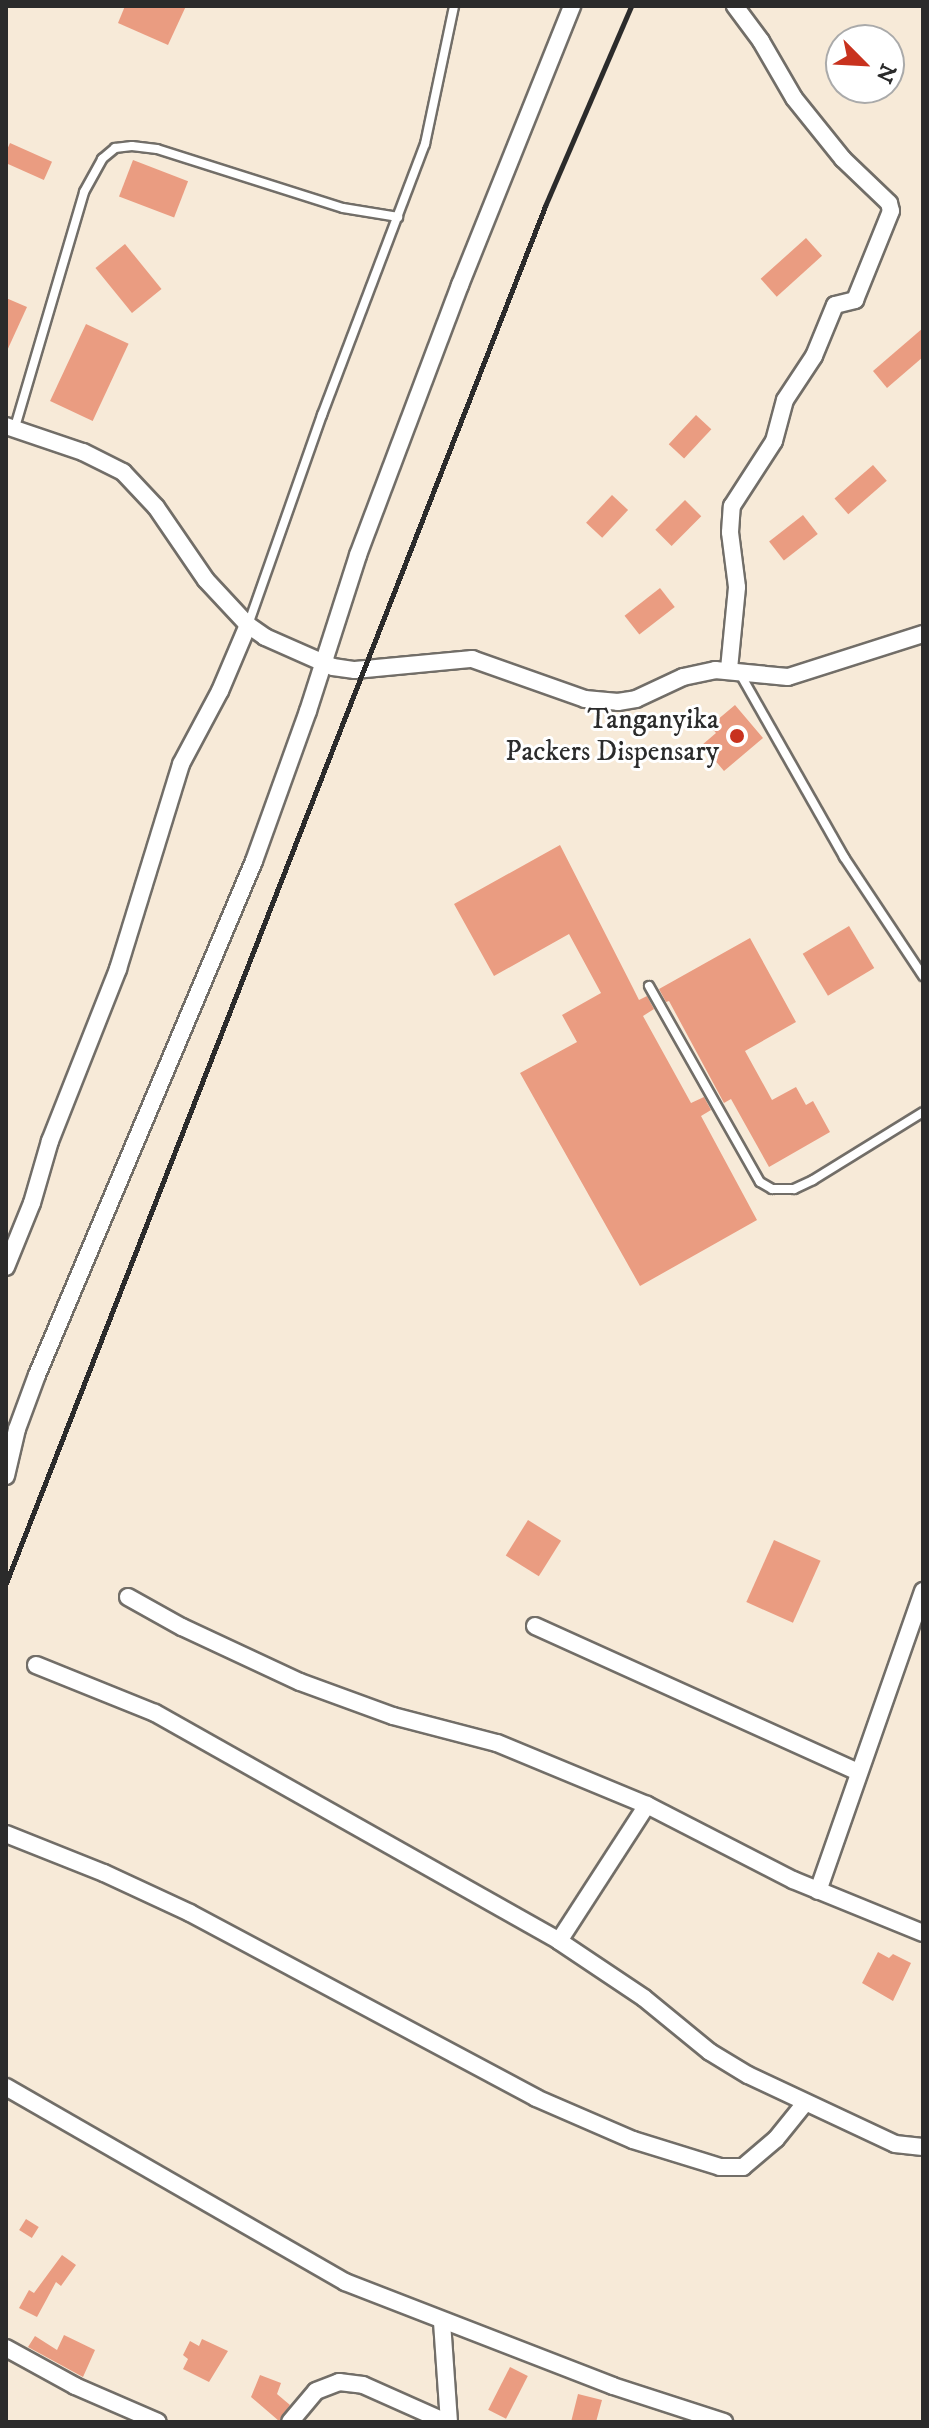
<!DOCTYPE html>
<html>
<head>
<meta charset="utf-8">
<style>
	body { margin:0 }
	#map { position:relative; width:929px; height:2428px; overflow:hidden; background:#f7ead8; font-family:"IM FELL DW Pica",serif }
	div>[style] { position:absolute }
	.building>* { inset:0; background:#ea9c81; transform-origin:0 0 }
	.roads { filter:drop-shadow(2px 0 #726e68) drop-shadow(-2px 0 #726e68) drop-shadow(0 2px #726e68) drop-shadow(0 -2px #726e68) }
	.lane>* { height:8px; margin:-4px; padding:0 4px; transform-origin:4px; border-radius:4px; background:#fff }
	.street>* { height:16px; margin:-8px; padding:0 8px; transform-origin:8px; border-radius:8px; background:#fff }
	.rail>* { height:5px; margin:-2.5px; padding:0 2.5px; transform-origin:2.5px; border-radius:2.5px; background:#2b2b2b }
	.dots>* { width:22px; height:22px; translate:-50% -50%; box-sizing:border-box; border:4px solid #fff; border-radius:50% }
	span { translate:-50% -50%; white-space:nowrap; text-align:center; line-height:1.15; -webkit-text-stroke:6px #fff; paint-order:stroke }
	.poi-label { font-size:28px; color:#2b2b2b }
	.right { translate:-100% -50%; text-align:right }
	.frame { position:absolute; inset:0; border:8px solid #2b2b2b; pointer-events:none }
	.north { position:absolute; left:825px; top:24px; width:80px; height:80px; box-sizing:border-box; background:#fff; border:2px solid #aaa; border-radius:50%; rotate:114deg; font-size:22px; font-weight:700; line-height:32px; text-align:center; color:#2b2b2b }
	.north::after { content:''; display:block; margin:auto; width:28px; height:36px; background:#c8321e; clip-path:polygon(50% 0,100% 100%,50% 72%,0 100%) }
</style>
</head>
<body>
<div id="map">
	<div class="building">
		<i style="clip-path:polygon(125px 6px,186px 6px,168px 45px,118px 23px)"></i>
		<i style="left:10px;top:143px;width:46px;height:20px;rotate:24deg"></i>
		<i style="left:133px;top:160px;width:59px;height:39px;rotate:21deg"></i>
		<i style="left:806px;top:238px;width:24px;height:61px;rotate:48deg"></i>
		<i style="left:125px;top:244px;width:58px;height:38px;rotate:51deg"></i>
		<i style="clip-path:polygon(6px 298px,27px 307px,6px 353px)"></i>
		<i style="left:86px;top:324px;width:47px;height:85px;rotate:25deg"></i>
		<i style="clip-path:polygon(923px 328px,923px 357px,887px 388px,873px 371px)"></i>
		<i style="left:696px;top:415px;width:21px;height:40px;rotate:43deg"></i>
		<i style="left:873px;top:465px;width:21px;height:51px;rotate:49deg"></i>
		<i style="left:612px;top:495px;width:22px;height:38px;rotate:43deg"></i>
		<i style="left:685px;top:500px;width:23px;height:42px;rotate:45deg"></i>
		<i style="left:803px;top:515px;width:24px;height:43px;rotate:52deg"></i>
		<i style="left:660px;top:588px;width:24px;height:45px;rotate:52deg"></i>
		<i style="clip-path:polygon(735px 705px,763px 738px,724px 771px,702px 745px,716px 733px,710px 726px)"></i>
		<i style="clip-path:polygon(560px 845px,633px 988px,639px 1000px,647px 996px,654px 1009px,643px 1016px,691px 1103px,704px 1097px,711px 1110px,701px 1116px,757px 1220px,640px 1286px,520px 1073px,577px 1042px,562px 1015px,601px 993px,569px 934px,494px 976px,454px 904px)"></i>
		<i style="left:849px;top:926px;width:49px;height:54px;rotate:59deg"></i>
		<i style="clip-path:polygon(750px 938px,796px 1022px,745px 1051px,772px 1100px,796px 1087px,806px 1105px,813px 1101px,830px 1132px,769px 1167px,731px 1099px,724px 1103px,669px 1001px,666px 1002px,659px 989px)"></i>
		<i style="left:528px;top:1520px;width:39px;height:42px;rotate:32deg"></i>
		<i style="left:774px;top:1540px;width:51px;height:68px;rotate:24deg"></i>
		<i style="clip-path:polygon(878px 1952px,889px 1958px,893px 1954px,911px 1963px,893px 2001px,862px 1983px)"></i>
		<i style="left:26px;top:2219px;width:15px;height:13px;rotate:32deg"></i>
		<i style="clip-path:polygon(62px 2255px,76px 2265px,61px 2286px,56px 2282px,37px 2317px,19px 2308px,29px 2290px,34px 2293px)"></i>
		<i style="clip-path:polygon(64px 2335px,95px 2350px,83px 2377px,28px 2347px,35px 2336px,57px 2350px)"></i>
		<i style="clip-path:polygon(202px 2339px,228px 2351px,209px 2382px,183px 2369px,188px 2359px,183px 2355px,190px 2341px,199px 2346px)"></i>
		<i style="left:510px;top:2367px;width:20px;height:48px;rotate:27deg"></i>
		<i style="clip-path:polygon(260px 2375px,281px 2383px,277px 2394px,290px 2405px,279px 2421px,251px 2397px)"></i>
		<i style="clip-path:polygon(578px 2394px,602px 2400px,596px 2422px,571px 2422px)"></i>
	</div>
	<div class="roads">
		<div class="lane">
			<i style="left:15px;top:427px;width:245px;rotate:-73.6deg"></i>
			<i style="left:84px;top:192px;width:38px;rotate:-61deg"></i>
			<i style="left:102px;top:159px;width:17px;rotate:-40deg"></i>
			<i style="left:115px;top:148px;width:17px;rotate:-7deg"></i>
			<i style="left:132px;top:146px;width:25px;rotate:7deg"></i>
			<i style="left:157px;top:149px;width:195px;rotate:17.6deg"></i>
			<i style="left:343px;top:208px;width:56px;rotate:9.3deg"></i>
			<i style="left:248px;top:625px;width:223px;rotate:-70.6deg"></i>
			<i style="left:322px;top:415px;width:290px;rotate:-69.2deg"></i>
			<i style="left:425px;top:144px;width:141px;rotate:-78.1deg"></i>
			<i style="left:739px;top:672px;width:213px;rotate:60.4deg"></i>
			<i style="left:844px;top:857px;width:143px;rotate:56.4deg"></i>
			<i style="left:649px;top:986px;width:225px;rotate:60.5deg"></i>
			<i style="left:760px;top:1182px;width:14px;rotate:30deg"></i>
			<i style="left:772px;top:1189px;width:22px"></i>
			<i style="left:794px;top:1189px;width:21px;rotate:-25deg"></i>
			<i style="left:813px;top:1180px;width:129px;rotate:-31.7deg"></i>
		</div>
		<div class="street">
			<i style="left:6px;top:426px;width:81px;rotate:18.7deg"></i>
			<i style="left:83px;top:452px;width:45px;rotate:26.6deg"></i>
			<i style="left:123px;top:472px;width:48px;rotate:46.7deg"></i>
			<i style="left:156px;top:507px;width:88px;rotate:55.6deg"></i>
			<i style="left:206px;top:580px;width:62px;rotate:47deg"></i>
			<i style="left:248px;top:625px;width:21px;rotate:35deg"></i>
			<i style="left:265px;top:637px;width:74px;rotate:23.8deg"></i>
			<i style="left:333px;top:667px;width:22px;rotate:8deg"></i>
			<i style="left:355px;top:670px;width:118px;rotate:-5.4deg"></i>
			<i style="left:472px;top:659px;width:120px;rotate:19.5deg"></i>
			<i style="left:585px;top:699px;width:33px;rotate:5deg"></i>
			<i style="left:618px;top:702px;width:18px;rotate:-9deg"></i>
			<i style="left:636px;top:699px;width:52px;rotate:-25.1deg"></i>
			<i style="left:683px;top:677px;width:33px;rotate:-12deg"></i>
			<i style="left:715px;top:670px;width:73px;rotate:5.5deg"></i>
			<i style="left:788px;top:677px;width:142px;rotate:-17.7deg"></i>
			<i style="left:729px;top:669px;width:82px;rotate:-84.4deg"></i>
			<i style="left:737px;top:587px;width:55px;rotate:-97.3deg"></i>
			<i style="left:730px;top:532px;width:26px;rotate:-86deg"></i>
			<i style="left:732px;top:506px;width:77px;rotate:-57.1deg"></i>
			<i style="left:774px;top:441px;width:42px;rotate:-75deg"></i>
			<i style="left:785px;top:400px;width:53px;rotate:-56.6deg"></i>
			<i style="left:814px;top:356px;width:55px;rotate:-67.6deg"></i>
			<i style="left:835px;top:305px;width:21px;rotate:-14deg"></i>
			<i style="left:855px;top:300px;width:96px;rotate:-68deg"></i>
			<i style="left:891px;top:211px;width:8px;rotate:-104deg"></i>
			<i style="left:889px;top:203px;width:64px;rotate:-136.3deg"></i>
			<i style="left:843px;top:159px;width:78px;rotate:-128.8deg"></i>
			<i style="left:794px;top:98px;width:66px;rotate:-120.1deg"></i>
			<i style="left:761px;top:41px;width:44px;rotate:-126.6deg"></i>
			<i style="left:6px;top:1267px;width:69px;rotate:-67.9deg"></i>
			<i style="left:32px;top:1203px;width:65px;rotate:-73.8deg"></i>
			<i style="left:50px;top:1141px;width:185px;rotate:-68.4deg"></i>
			<i style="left:118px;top:969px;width:214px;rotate:-72.9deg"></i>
			<i style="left:181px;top:764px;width:83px;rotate:-61.9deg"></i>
			<i style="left:220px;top:691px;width:72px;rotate:-67deg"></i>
			<i style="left:6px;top:1476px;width:48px;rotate:-76.8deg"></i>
			<i style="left:17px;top:1429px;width:58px;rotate:-69.7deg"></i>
			<i style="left:37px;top:1375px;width:558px;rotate:-67.11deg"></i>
			<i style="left:254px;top:861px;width:159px;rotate:-70.2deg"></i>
			<i style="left:308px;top:711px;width:164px;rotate:-72.2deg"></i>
			<i style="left:358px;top:555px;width:289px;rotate:-69.3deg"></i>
			<i style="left:460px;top:285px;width:301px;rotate:-68.1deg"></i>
			<i style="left:128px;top:1597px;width:62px;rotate:29.1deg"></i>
			<i style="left:182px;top:1627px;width:130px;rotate:25deg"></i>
			<i style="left:300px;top:1682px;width:99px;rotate:20.1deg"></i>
			<i style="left:393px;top:1716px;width:107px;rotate:14.6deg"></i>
			<i style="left:497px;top:1743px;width:162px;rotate:22.5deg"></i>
			<i style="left:647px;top:1805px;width:164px;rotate:27.2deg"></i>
			<i style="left:793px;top:1880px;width:140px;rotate:22.2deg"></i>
			<i style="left:535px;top:1626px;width:354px;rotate:24.3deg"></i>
			<i style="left:36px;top:1665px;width:128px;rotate:22deg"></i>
			<i style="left:155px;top:1713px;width:464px;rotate:29.4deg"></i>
			<i style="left:559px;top:1941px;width:102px;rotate:33.8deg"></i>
			<i style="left:644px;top:1998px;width:85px;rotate:39.3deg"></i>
			<i style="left:710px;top:2052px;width:44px;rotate:31.2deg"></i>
			<i style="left:748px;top:2075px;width:162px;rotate:25.1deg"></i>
			<i style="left:895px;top:2144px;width:28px;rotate:6deg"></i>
			<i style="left:6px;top:1834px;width:105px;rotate:21.7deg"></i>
			<i style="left:104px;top:1873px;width:95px;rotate:24.9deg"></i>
			<i style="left:190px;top:1913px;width:392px;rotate:28.1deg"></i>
			<i style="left:536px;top:2098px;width:106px;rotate:23.4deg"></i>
			<i style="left:633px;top:2140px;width:91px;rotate:17.2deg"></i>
			<i style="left:720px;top:2167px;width:23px"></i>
			<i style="left:743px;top:2167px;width:43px;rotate:-40.3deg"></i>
			<i style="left:776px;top:2139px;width:46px;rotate:-51.1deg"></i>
			<i style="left:818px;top:1891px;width:318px;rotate:-70.7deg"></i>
			<i style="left:559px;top:1941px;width:162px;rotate:-57.1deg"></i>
			<i style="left:6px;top:2087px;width:391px;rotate:29.9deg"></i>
			<i style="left:345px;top:2282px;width:287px;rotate:21.2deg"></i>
			<i style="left:613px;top:2386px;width:117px;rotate:18deg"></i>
			<i style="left:442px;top:2322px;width:100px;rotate:86deg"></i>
			<i style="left:6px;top:2348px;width:79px;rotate:28.8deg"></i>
			<i style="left:75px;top:2386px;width:90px;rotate:23.4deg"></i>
			<i style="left:290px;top:2422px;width:40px;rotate:-50deg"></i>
			<i style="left:316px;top:2391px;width:25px;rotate:-21deg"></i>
			<i style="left:339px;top:2382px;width:24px;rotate:7deg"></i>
			<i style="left:363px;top:2385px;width:91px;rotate:24deg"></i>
		</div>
	</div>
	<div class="rail">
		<i style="left:6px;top:1583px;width:1479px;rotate:-68.62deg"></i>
		<i style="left:545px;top:206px;width:218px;rotate:-66.7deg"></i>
	</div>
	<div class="dots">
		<i style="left:737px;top:736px;background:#c8321e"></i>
	</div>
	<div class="poi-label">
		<span class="right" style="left:719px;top:736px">Tanganyika<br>Packers Dispensary</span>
	</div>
	<div class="frame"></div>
	<div class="north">N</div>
</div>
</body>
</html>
